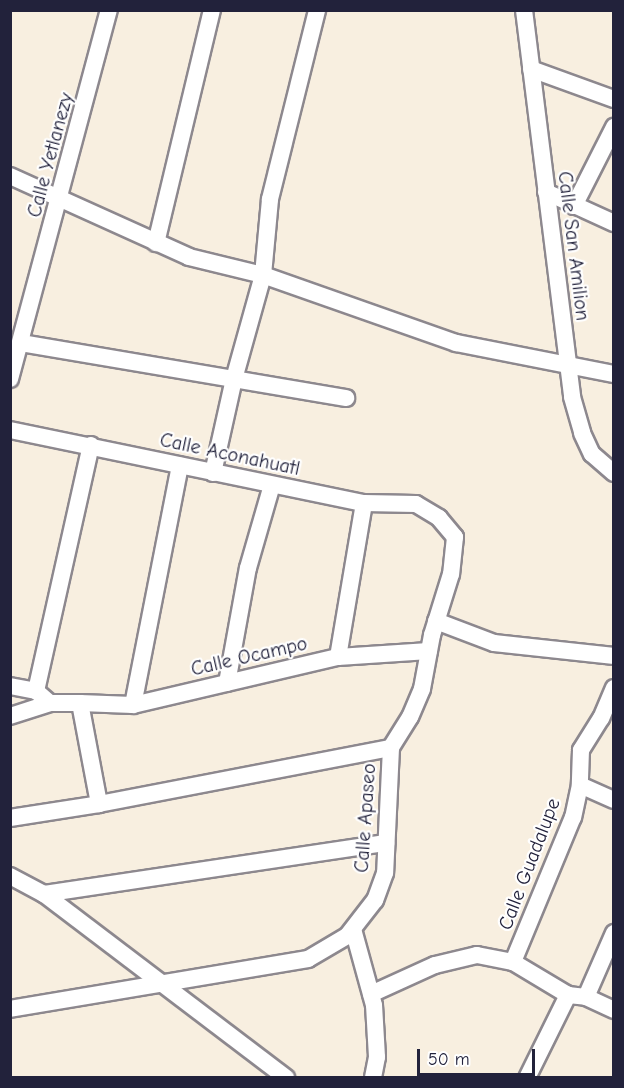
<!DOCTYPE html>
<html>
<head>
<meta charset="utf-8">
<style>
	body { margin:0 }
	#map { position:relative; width:624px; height:1088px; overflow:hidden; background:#f8efe0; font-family:"Comic Neue",sans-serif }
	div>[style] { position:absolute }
	.roads { filter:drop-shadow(2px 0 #8d888e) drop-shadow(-2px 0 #8d888e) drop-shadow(0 2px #8d888e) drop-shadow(0 -2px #8d888e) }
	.minor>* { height:16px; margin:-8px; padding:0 8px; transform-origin:8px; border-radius:8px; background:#fff }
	span { translate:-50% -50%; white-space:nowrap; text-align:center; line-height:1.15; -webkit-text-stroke:4.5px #fff; paint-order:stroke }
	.street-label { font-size:20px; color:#22223b }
	.frame { position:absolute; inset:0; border:12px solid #22223b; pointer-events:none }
	.scale { position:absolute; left:417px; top:1049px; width:118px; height:27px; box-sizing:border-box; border:3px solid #22223b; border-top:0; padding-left:8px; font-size:18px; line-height:21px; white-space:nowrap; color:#22223b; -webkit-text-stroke:4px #fff; paint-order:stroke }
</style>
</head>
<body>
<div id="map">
	<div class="roads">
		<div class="minor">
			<i style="left:524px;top:10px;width:390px;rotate:82.9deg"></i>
			<i style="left:572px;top:397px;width:37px;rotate:74deg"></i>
			<i style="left:582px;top:433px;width:23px;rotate:65deg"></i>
			<i style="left:592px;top:454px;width:29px;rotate:41deg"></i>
			<i style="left:531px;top:69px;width:88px;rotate:19.9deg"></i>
			<i style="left:10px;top:176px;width:196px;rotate:24.3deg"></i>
			<i style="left:189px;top:257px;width:76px;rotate:13.7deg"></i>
			<i style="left:263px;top:275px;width:205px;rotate:19.4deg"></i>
			<i style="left:456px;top:343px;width:161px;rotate:11.1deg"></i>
			<i style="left:546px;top:192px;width:75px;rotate:24.5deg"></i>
			<i style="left:574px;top:206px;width:89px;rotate:-63.1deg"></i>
			<i style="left:156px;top:243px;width:240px;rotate:-76.5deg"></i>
			<i style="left:21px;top:343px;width:330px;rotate:9.6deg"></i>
			<i style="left:10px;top:379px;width:382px;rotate:-75deg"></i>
			<i style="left:10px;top:430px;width:361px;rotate:11.7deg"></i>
			<i style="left:364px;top:503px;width:52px;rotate:1.1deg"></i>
			<i style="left:416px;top:504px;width:27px;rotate:31deg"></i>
			<i style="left:439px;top:518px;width:25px;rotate:50deg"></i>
			<i style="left:455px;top:537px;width:37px;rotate:96deg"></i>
			<i style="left:451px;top:574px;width:64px;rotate:107.3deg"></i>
			<i style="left:432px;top:635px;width:55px;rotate:100.5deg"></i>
			<i style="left:422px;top:689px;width:30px;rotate:113deg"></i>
			<i style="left:410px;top:717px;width:36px;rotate:122deg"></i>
			<i style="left:391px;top:748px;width:125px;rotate:92.7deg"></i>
			<i style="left:385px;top:873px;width:29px;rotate:110deg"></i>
			<i style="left:375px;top:900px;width:46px;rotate:127.9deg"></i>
			<i style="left:347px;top:936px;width:45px;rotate:149.5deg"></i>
			<i style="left:308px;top:959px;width:302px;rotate:170.5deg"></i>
			<i style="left:213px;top:473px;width:96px;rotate:-77.4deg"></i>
			<i style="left:234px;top:379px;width:108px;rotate:-74.4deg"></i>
			<i style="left:263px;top:275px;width:76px;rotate:-84.7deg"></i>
			<i style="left:270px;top:199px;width:195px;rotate:-76deg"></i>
			<i style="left:436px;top:621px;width:62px;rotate:20.8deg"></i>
			<i style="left:494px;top:643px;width:121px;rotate:6.2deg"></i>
			<i style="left:338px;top:657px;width:156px;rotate:-80.4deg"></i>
			<i style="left:227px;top:683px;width:117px;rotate:-79.7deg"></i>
			<i style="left:248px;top:568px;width:86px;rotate:-73.9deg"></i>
			<i style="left:10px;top:686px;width:26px;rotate:11deg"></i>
			<i style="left:36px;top:691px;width:18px;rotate:41deg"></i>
			<i style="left:50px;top:703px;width:30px"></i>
			<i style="left:80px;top:703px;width:103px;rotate:79.3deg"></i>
			<i style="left:614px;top:688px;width:33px;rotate:113deg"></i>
			<i style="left:601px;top:718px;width:38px;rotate:122deg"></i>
			<i style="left:581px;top:750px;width:35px;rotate:92deg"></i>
			<i style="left:580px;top:785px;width:33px;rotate:102deg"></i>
			<i style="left:573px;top:817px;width:157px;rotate:112.5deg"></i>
			<i style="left:513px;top:962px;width:64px;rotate:31deg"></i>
			<i style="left:568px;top:995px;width:18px;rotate:6deg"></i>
			<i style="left:586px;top:997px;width:31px;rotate:25deg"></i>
			<i style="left:36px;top:691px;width:252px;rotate:-77.4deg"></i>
			<i style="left:80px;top:703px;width:53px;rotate:2.2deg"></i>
			<i style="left:133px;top:705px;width:211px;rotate:-13.2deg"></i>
			<i style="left:338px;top:657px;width:91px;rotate:-3.8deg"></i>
			<i style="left:133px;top:705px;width:244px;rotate:-78.9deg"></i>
			<i style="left:10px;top:716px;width:42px;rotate:-18deg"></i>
			<i style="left:580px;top:785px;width:37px;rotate:24deg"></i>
			<i style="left:10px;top:818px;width:90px;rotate:-8.9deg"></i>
			<i style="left:99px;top:804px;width:297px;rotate:-10.9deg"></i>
			<i style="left:10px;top:876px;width:38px;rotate:28deg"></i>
			<i style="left:44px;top:894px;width:304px;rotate:37.2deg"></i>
			<i style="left:44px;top:894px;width:346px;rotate:-8.5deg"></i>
			<i style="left:353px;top:929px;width:79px;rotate:74.6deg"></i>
			<i style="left:374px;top:1005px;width:52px;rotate:86.7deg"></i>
			<i style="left:377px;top:1057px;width:21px;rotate:101deg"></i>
			<i style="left:371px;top:994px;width:70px;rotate:-24.4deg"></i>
			<i style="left:435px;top:965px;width:43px;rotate:-13.4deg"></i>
			<i style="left:477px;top:955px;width:37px;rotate:11deg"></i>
			<i style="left:586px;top:997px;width:70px;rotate:-66.4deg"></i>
			<i style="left:527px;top:1078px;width:93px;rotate:-63.7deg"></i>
		</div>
	</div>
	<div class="street-label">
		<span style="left:50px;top:155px;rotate:-75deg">Calle Yetlanezy</span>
		<span style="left:574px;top:246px;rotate:83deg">Calle San Amilion</span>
		<span style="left:230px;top:454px;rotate:12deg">Calle Aconahuatl</span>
		<span style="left:249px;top:656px;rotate:-13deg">Calle Ocampo</span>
		<span style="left:365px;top:818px;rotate:-86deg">Calle Apaseo</span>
		<span style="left:529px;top:864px;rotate:-69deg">Calle Guadalupe</span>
	</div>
	<div class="frame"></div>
	<div class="scale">50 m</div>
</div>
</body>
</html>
